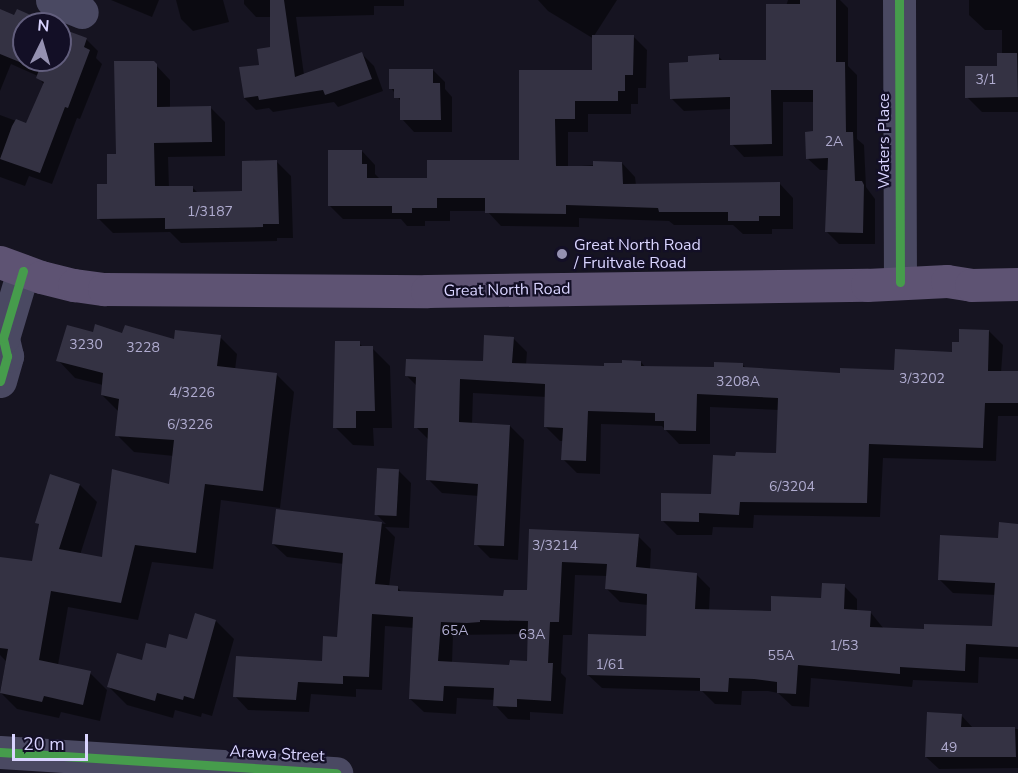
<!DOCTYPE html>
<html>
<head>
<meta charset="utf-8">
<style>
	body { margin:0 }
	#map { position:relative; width:1018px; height:773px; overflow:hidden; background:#161421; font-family:"Nunito Sans",sans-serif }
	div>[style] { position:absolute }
	.shadow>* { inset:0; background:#0007 }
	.building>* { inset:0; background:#343243; transform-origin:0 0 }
	.minor>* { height:33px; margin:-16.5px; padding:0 16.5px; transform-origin:16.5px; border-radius:16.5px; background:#4a4962 }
	.major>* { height:33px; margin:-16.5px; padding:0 16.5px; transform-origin:16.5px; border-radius:16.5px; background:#5e5373 }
	.cycleway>* { height:9px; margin:-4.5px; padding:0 4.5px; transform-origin:4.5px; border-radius:4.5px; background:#469c4c }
	.dots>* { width:16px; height:16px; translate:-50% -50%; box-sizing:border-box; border:3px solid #130f26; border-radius:50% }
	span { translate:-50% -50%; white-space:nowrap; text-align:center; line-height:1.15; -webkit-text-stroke:4.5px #130f26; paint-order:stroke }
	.number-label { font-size:14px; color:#b0acd0 }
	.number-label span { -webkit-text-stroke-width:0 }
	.street-label { font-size:16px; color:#d9d4ff }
	.poi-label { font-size:16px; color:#d9d4ff }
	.left { translate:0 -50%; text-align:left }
	.north { position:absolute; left:12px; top:12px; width:60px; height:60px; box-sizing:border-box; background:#130f26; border:2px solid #625e7d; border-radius:50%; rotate:5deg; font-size:16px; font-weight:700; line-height:24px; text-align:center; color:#d9d4ff }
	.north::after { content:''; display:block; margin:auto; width:21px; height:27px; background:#9591b1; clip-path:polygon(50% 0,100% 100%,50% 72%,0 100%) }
	.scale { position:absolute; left:12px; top:734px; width:76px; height:27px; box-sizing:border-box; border:3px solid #d9d4ff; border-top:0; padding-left:8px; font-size:18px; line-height:21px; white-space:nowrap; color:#d9d4ff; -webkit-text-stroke:4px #130f26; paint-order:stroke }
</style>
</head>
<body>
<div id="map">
	<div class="shadow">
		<i style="clip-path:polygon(111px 0,159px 0,152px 17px)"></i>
		<i style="clip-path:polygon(176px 0,223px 0,229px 22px,193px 31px,181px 19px)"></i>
		<i style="clip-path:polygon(244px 0,404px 0,404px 6px,374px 6px,374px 15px,296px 17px,304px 75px,362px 54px,374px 66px,383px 91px,338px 107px,334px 102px,273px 112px,269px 108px,256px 110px,244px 98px,271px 48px,271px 17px,256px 17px,244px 4px)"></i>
		<i style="clip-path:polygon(538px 0,617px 0,594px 36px,633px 36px,647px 50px,646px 88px,638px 88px,638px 104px,631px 104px,631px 114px,588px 114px,588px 132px,568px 132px,568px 167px,622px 163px,635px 177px,636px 185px,780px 184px,793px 198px,793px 229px,772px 229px,772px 234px,743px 234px,733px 225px,674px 225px,669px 221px,579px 218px,579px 227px,501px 226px,487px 211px,450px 211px,450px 221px,425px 221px,425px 226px,407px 226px,401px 219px,343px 219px,330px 206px,362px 151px,375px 165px,375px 174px,380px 179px,429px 179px,520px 161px,521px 71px,594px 72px,594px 39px,548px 11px)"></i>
		<i style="clip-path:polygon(788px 0,840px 0,848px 8px,848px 66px,857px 75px,857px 139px,864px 145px,866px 187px,875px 199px,875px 244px,839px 244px,827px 232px,829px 170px,820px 170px,807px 158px,814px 133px,814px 102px,783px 102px,783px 156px,744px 157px,732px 144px,731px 109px,684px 111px,672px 99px,690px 63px,718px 56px,723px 61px,768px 61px)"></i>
		<i style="clip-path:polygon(969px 0,1018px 0,1018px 112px,982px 112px,967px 97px,999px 67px,1002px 55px,1002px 30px,985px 30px,969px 15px)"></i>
		<i style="clip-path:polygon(0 10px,15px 17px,48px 24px,24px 24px,24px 60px,60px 60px,60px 29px,86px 39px,98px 51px,96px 58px,102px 64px,80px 119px,77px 118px,52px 184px,29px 176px,25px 186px,0 177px,0 115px,27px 125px,44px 85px,38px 76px,11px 64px,0 91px)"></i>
		<i style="clip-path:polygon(154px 63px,170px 80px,170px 108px,211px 108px,225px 122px,225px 156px,168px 157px,169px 188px,192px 187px,198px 193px,244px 193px,277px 162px,291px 176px,293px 238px,277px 238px,277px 241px,181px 243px,170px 232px,113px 233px,99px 219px,118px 155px)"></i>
		<i style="clip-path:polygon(433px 70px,445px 82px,445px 89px,452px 97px,452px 132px,414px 132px,402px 119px,402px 103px,391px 88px)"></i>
		<i style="clip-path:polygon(989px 331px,1003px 345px,1001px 373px,1018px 373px,1018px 416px,998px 416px,996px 461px,883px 458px,880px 517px,754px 515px,753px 528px,713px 527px,712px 535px,677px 535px,663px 521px,713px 496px,737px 457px,777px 455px,779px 410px,710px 407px,710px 444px,679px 444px,662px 426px,601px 424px,600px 474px,577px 473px,563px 459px,564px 441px,560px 441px,546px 427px,547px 397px,473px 393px,472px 424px,510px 426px,524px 440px,518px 560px,490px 558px,476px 544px,479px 496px,442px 493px,428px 479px,429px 440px,416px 427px,417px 386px,407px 376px,484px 362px,513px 338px,527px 352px,526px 365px,605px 367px,641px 362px,646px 368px,715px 369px,742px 364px,747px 369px,841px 374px,895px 371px,953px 353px,960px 344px)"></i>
		<i style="clip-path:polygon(94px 334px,176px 341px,220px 337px,237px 354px,235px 370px,276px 374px,294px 392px,280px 508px,221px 500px,213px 569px,152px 562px,138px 620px,68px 607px,58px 665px,90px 673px,107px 690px,100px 721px,61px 712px,59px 718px,17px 709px,0 692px,6px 661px,0 655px,0 558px,33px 563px,40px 526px,37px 522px,80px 485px,97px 502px,80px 555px,103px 559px,170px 486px,174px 456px,134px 452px,117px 435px,119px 412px,102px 395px,103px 385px,75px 378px,58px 360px)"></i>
		<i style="clip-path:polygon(359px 343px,364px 348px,372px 348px,390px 366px,392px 428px,373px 428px,374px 446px,353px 445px,335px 427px)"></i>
		<i style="clip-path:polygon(evenodd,399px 471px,411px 483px,409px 528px,385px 527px,395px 537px,389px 587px,397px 587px,403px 593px,505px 598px,529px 592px,531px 531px,638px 536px,651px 549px,650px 570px,696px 574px,710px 588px,709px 611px,772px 613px,822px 600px,844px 586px,857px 599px,857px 612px,871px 613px,884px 629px,925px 631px,993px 628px,996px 595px,953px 593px,939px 579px,1018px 525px,1018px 659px,979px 657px,978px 683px,913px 680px,912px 687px,811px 678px,809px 707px,792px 706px,778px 693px,768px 691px,742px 691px,741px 705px,715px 704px,702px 691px,602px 688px,588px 675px,647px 638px,648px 605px,620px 602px,606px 588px,607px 576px,575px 575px,572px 635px,563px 635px,561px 673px,566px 678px,563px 714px,530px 712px,530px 720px,508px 719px,495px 705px,495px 700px,457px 698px,456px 714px,424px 712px,410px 699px,414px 628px,385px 626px,382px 690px,356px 689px,356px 697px,311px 694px,309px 712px,248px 710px,235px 696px,323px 663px,338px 638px,344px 564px,287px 557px,273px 544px,277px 511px,386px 524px,377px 515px,399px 471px,529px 634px,528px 663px,511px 666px,452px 663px,453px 635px,529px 634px)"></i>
		<i style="clip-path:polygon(216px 621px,234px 639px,212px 716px,202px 713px,201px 717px,175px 710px,173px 718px,127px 705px,109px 687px,143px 661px,188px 641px)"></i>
		<i style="clip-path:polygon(961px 715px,973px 728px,1018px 729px,1018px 768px,939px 769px,926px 757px)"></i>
	</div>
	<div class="building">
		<i style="clip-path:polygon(270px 0,284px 0,295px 77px,362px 52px,372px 79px,325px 95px,323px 90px,259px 100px,258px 96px,244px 98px,239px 67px,259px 65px,257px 49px,270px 47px)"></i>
		<i style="clip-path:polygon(800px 0,836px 0,836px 62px,845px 62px,846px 132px,853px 132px,855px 181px,862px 181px,864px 185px,863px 233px,825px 232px,828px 158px,806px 159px,805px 132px,813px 131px,813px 90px,771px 90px,772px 144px,730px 145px,730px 97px,670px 99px,669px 63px,688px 62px,688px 56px,719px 54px,719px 60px,766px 60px,766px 4px,800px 4px)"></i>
		<i style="clip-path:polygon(0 9px,14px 15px,17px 9px,51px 24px,24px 24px,24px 60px,60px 60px,60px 28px,87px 38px,84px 47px,90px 50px,68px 108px,65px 107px,40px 173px,0 159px,12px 126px,16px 119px,26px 123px,44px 82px,36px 78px,39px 70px,0 54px)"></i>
		<i style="clip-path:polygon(592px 35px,634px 35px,633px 75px,625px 75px,625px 91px,618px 91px,618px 101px,575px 101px,575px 119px,555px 119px,556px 166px,593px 166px,593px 161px,622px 162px,623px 184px,780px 182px,780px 216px,759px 216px,759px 221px,728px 221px,728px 212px,659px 212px,658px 208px,566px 205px,566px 214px,485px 213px,485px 198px,437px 198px,437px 208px,412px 208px,412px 213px,392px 213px,392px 206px,328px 206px,328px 150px,362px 150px,362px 164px,367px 164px,367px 178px,427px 178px,427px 160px,519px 160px,519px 70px,592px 70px)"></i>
		<i style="clip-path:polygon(997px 53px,1017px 53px,1018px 97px,965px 98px,965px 66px,997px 66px)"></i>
		<i style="clip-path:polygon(114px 61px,154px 61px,157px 64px,157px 107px,211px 106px,212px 142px,154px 143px,155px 186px,193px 186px,193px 192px,242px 191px,242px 161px,277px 160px,279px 224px,263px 224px,263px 227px,165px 229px,165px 218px,97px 219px,97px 184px,107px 184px,107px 154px,116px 154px)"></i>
		<i style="clip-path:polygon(389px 69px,433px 69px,433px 83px,440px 83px,441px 120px,400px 120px,400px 98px,394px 98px,394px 89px,389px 89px)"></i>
		<i style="clip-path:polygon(95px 324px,122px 333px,125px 325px,174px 339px,175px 330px,221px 335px,217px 366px,277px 373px,263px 491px,205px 484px,196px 553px,135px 545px,121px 603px,51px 591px,39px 660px,91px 671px,83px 705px,44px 696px,42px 702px,0 693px,8px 649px,0 648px,0 557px,32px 561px,39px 524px,35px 523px,50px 474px,80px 484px,59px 549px,102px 557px,112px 469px,169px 484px,174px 440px,115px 436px,119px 399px,101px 395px,103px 373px,56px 361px,67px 325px,93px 332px)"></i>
		<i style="clip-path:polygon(959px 329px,989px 330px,988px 371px,1018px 371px,1018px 403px,985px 403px,983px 448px,869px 444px,867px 503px,740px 502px,739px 515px,699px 513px,699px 522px,661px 521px,661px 493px,711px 494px,713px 455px,735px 456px,736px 452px,776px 453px,778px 398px,697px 394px,696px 431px,664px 430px,664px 421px,655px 421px,655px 413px,588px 411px,586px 461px,561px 460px,563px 428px,544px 427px,545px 384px,460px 379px,459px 422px,510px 425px,504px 546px,474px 545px,478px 484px,426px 480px,428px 428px,414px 428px,416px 377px,405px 376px,406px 359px,483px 361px,484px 335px,514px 337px,512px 363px,604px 366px,604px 363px,622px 363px,622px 360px,641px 361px,641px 366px,714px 367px,714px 362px,743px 363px,743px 367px,840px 373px,840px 368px,894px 370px,895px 349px,952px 352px,952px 342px,959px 342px)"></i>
		<i style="clip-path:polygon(335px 341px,360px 341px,360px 346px,373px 346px,375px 411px,356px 411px,356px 428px,333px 428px)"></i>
		<i style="left:377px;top:468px;width:22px;height:47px;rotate:3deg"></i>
		<i style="clip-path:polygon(evenodd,276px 509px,382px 522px,375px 584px,398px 586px,398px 591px,503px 596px,504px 590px,527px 590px,529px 529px,639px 534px,636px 567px,697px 573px,695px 609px,771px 611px,771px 596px,821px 598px,822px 583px,845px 584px,844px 609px,871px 611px,870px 627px,924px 629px,924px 624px,992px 626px,995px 583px,938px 580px,940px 535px,998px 538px,999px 522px,1018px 524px,1018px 647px,966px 644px,965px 671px,900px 667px,900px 674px,798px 665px,796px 694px,777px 693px,777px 682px,754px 679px,729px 678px,728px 692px,700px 691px,700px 678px,587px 675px,588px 634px,646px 636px,647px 594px,605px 589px,607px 564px,562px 562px,559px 622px,550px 622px,548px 663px,553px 663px,551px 701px,517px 699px,517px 707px,493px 706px,494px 688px,444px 686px,443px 701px,409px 699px,413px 617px,372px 614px,369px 677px,343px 676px,343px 684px,298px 682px,296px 700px,233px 697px,236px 656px,322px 661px,323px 636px,337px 637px,343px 553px,272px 544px,276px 509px,480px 620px,528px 621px,527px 661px,510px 660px,509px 665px,438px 661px,441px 622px,467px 623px,480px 622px,480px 620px)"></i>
		<i style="clip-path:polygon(195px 613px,216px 620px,194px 699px,184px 696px,183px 700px,157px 693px,155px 701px,107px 687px,117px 653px,142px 660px,146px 643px,166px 648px,169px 634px,187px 639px)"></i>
		<i style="clip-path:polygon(927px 712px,962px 714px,961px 727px,1015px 727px,1016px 757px,925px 757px)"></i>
	</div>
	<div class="minor">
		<i style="left:52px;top:0;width:32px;rotate:22deg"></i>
		<i style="left:899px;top:0;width:282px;rotate:89.8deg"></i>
		<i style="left:0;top:381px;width:26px;rotate:-74deg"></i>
		<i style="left:7px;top:356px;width:18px;rotate:-103deg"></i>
		<i style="left:3px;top:338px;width:70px;rotate:-73.4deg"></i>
		<i style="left:0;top:752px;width:337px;rotate:3.6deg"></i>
	</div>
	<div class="major">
		<i style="left:0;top:262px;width:44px;rotate:20.1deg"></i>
		<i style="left:41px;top:277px;width:34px;rotate:14deg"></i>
		<i style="left:74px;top:285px;width:30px;rotate:8deg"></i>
		<i style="left:104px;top:289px;width:323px;rotate:0.4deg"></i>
		<i style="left:427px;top:291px;width:440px;rotate:-0.8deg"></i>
		<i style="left:867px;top:285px;width:80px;rotate:-2.9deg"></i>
		<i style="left:947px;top:281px;width:24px;rotate:9deg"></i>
		<i style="left:971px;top:285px;width:47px;rotate:-1.2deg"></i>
	</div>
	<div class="cycleway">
		<i style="left:899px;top:0;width:282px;rotate:89.8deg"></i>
		<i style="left:0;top:381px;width:26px;rotate:-74deg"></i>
		<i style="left:7px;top:356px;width:18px;rotate:-103deg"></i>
		<i style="left:3px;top:338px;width:70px;rotate:-73.4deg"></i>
		<i style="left:0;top:752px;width:337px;rotate:3.6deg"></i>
	</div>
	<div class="dots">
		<i style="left:562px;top:254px;background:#9591b1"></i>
	</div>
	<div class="number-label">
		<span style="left:986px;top:80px">3/1</span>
		<span style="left:834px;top:142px">2A</span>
		<span style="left:210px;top:212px">1/3187</span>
		<span style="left:86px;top:345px">3230</span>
		<span style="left:143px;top:348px">3228</span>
		<span style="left:922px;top:379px">3/3202</span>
		<span style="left:738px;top:382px">3208A</span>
		<span style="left:192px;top:393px">4/3226</span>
		<span style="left:190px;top:425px">6/3226</span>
		<span style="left:792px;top:487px">6/3204</span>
		<span style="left:555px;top:546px">3/3214</span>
		<span style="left:455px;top:631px">65A</span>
		<span style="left:532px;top:635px">63A</span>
		<span style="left:844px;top:646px">1/53</span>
		<span style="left:781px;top:656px">55A</span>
		<span style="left:610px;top:665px">1/61</span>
		<span style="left:949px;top:748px">49</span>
	</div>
	<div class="street-label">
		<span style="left:884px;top:141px;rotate:-90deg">Waters Place</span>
		<span style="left:507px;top:290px;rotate:-1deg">Great North Road</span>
		<span style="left:277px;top:754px;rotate:3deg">Arawa Street</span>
	</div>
	<div class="poi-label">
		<span class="left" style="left:574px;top:254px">Great North Road<br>/ Fruitvale Road</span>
	</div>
	<div class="north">N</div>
	<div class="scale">20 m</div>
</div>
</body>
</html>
